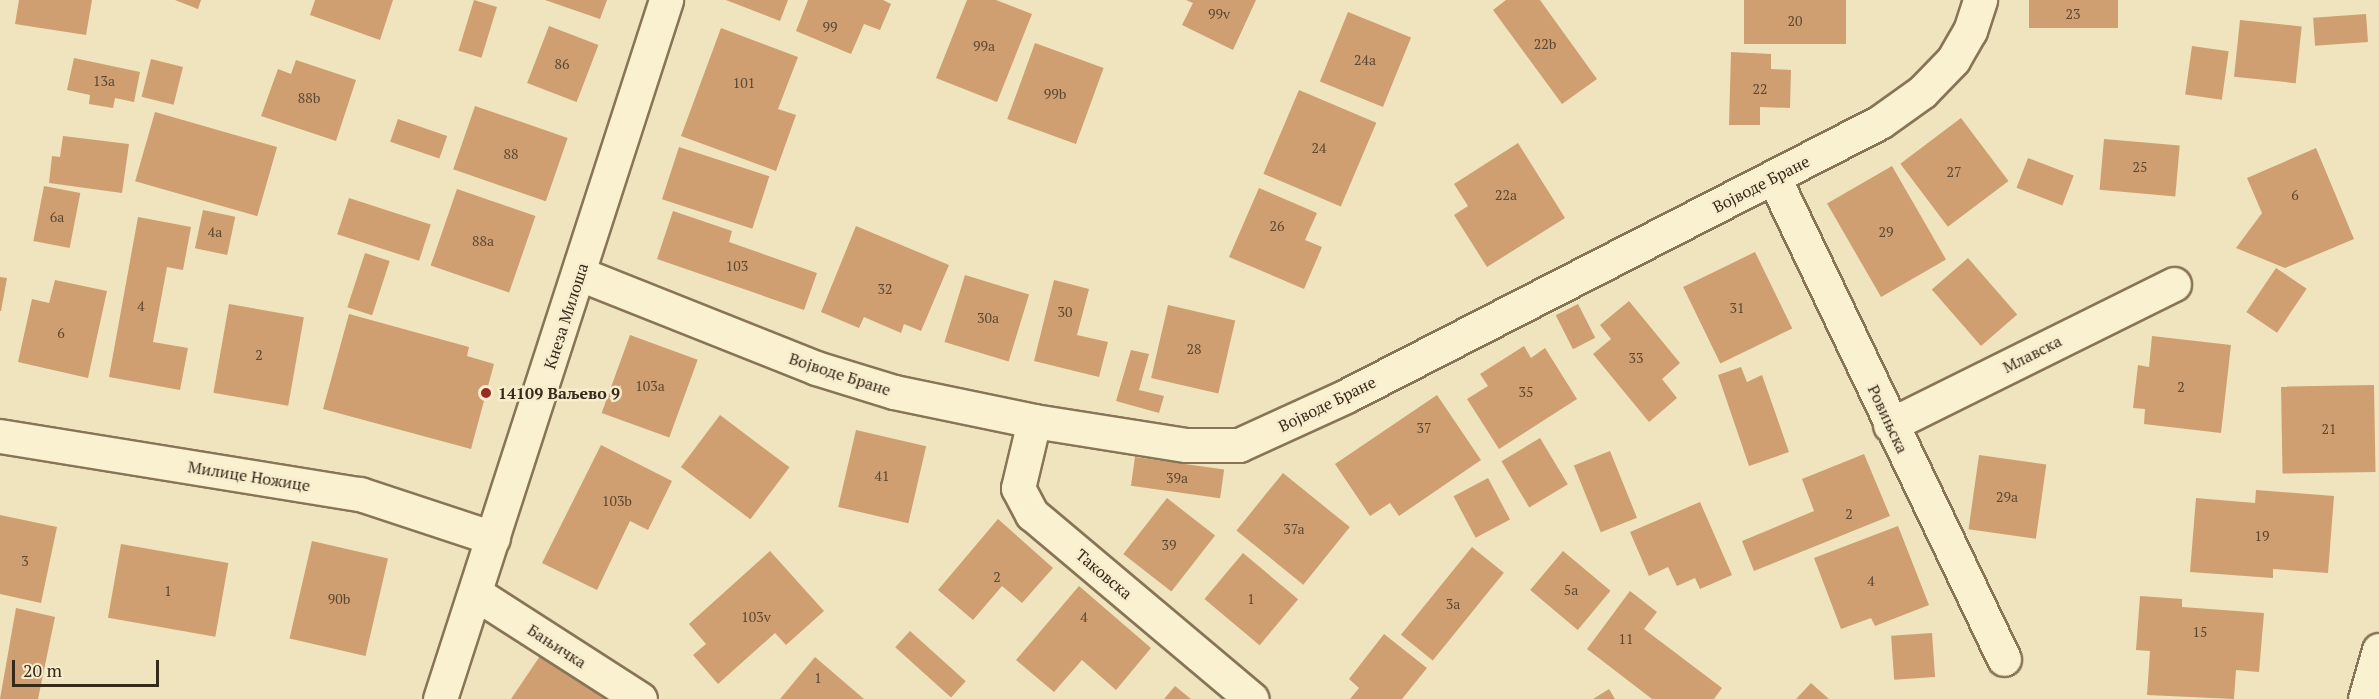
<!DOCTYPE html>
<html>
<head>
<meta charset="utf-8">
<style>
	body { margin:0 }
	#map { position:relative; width:2379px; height:699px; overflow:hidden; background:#efe4bd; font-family:"PT Serif",serif }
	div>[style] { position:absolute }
	.building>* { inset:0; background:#cf9f71; transform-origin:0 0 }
	.roads { filter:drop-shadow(2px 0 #887456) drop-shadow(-2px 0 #887456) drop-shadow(0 2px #887456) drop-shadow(0 -2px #887456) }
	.minor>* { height:33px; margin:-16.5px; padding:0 16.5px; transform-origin:16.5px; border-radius:16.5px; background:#faf1d0 }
	.dots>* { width:16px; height:16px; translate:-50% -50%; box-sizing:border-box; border:3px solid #f7edcd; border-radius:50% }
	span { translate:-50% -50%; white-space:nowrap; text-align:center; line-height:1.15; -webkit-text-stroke:5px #f7edcd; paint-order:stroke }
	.number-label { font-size:14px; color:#5c4730 }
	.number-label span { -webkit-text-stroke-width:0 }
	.street-label { font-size:16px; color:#362a1b }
	.poi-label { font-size:16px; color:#362a1b; font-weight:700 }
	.left { translate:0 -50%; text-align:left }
	.scale { position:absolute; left:12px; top:660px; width:147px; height:27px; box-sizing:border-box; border:3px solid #362a1b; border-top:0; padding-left:8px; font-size:18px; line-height:21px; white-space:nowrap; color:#362a1b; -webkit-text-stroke:4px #f7edcd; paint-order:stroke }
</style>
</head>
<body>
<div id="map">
	<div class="building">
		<i style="clip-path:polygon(19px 0,92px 0,86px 35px,15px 24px)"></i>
		<i style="clip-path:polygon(175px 0,201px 0,198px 9px)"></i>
		<i style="clip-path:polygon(315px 0,393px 0,380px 40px,310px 15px)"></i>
		<i style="left:474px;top:0;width:24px;height:53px;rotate:17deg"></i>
		<i style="clip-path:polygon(545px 0,607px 0,600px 19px)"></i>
		<i style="clip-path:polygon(726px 0,788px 0,780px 21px)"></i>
		<i style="clip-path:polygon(808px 0,883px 0,891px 4px,880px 30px,864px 24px,851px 54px,796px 31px)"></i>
		<i style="clip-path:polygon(967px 0,996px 0,1032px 14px,997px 102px,936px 78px)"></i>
		<i style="clip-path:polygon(1186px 0,1256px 0,1233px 50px,1182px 25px,1193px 3px)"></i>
		<i style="clip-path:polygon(1506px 0,1540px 0,1597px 79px,1562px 104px,1493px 10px)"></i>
		<i style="left:1744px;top:0;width:102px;height:44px"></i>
		<i style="left:2029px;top:0;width:89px;height:28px"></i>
		<i style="left:1348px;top:12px;width:68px;height:75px;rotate:22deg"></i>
		<i style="left:2366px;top:14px;width:28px;height:53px;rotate:86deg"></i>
		<i style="left:2240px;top:20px;width:62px;height:57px;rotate:6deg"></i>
		<i style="left:549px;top:26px;width:53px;height:61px;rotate:21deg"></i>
		<i style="clip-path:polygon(721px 28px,798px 57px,778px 109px,796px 115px,776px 171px,681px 136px)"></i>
		<i style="left:1035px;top:43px;width:73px;height:81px;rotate:20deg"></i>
		<i style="left:2192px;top:46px;width:37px;height:49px;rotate:8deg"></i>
		<i style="clip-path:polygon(1731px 52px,1771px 54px,1771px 69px,1791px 70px,1790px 108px,1760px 107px,1760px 125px,1729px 125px)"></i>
		<i style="clip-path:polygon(74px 58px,140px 72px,134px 102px,115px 98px,113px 108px,89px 104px,90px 95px,67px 90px)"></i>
		<i style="left:151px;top:59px;width:33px;height:39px;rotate:14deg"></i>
		<i style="clip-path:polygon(296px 60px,356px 80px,336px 141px,261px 116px,278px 69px,291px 74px)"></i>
		<i style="left:1299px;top:90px;width:84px;height:91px;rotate:23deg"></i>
		<i style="left:475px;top:106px;width:98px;height:67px;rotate:19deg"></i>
		<i style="left:155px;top:112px;width:127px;height:72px;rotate:16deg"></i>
		<i style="left:1961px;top:118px;width:79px;height:76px;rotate:53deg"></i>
		<i style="left:398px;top:119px;width:52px;height:24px;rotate:19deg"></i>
		<i style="clip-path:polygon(63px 136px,129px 144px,122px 193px,49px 183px,52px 156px,60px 157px)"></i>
		<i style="left:2104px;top:139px;width:76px;height:51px;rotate:5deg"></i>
		<i style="clip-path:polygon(1518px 143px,1565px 218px,1487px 267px,1454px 215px,1468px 206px,1454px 184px)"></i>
		<i style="left:679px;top:147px;width:95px;height:55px;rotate:18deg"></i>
		<i style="clip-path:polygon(2316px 148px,2354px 239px,2285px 268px,2236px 248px,2262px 213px,2247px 178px)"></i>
		<i style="left:2028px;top:158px;width:49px;height:32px;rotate:21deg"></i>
		<i style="left:1892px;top:166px;width:108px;height:75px;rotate:60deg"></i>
		<i style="left:44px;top:186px;width:37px;height:56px;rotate:11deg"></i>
		<i style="clip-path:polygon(1259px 188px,1317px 213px,1305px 240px,1322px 247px,1304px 289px,1229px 257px)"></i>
		<i style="left:457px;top:189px;width:83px;height:81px;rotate:19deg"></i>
		<i style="left:349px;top:198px;width:86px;height:38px;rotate:18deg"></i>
		<i style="left:203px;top:210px;width:33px;height:39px;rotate:12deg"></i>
		<i style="clip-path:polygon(673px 211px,732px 231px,729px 242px,817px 273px,804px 310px,657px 259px)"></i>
		<i style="clip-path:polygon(138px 217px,191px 227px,183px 270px,167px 267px,153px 342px,188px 348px,180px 390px,109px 377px)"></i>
		<i style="clip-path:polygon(856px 226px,949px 265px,921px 331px,904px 324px,901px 333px,864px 317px,859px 328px,821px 312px)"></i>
		<i style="left:1755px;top:252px;width:85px;height:80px;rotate:64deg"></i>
		<i style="left:365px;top:253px;width:26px;height:57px;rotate:18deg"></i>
		<i style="left:1968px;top:258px;width:75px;height:48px;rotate:49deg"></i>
		<i style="left:2276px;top:268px;width:37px;height:53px;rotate:34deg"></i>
		<i style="left:965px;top:275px;width:67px;height:70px;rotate:17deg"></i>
		<i style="clip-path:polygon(0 277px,7px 278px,1px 311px,0 311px)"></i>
		<i style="clip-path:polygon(55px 280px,107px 291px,88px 378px,18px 362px,32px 299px,49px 303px)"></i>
		<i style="clip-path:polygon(1054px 280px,1089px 289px,1077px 335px,1108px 342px,1099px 377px,1034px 361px)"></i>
		<i style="clip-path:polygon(1629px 301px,1680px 363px,1662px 379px,1677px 398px,1649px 422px,1593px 354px,1611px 339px,1600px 325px)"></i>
		<i style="left:229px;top:304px;width:76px;height:90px;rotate:10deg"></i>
		<i style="left:1578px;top:304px;width:38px;height:25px;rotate:63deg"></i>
		<i style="left:1168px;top:305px;width:69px;height:75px;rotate:13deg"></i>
		<i style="clip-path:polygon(349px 314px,469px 347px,467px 356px,494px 364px,471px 449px,323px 409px)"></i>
		<i style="left:630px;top:335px;width:72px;height:83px;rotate:20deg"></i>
		<i style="clip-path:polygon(2152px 336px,2231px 345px,2221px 433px,2144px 424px,2145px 409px,2133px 408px,2138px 365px,2149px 367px)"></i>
		<i style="clip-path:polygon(1524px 346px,1531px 358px,1545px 348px,1577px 399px,1499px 449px,1467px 399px,1488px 386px,1480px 374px)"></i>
		<i style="clip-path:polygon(1131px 350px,1149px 354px,1139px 390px,1164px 396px,1159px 413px,1116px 401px)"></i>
		<i style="clip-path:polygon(1741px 367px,1747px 382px,1762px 375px,1789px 452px,1749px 466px,1718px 375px)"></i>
		<i style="left:2374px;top:385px;width:87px;height:93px;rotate:89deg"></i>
		<i style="clip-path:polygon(1437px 395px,1481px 460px,1399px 516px,1390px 503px,1370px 516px,1335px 464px)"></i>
		<i style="left:720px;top:415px;width:87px;height:65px;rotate:37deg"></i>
		<i style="left:856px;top:430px;width:72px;height:79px;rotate:13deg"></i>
		<i style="left:1540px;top:438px;width:54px;height:45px;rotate:59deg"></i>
		<i style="clip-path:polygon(601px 445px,672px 481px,648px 530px,630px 521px,597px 590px,542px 563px)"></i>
		<i style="left:1610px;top:451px;width:72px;height:39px;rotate:68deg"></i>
		<i style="clip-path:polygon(1864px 454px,1890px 516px,1754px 571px,1742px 541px,1814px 511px,1802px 479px)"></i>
		<i style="left:1979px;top:455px;width:68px;height:75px;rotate:8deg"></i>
		<i style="left:1135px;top:457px;width:90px;height:29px;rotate:8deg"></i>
		<i style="left:1283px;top:473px;width:86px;height:74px;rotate:39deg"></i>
		<i style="left:1488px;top:478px;width:47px;height:39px;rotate:62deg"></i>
		<i style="clip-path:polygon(2256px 490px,2334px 496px,2328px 573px,2273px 569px,2273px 578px,2190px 572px,2196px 498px,2255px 503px)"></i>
		<i style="left:1167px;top:498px;width:61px;height:71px;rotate:38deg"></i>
		<i style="clip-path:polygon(1700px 502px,1732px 575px,1700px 589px,1695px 578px,1677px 586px,1668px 567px,1649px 576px,1630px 532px)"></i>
		<i style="clip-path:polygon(0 515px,57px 527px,41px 603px,0 594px)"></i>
		<i style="clip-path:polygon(998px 519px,1053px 568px,1022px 603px,1002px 586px,973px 620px,938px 590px)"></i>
		<i style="clip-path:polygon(1898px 526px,1929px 605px,1875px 626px,1871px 618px,1841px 629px,1814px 558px)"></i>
		<i style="left:312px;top:541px;width:78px;height:100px;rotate:13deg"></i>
		<i style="left:121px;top:544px;width:109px;height:75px;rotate:10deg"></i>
		<i style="left:1472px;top:547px;width:41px;height:113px;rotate:39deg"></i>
		<i style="clip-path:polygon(770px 551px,824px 611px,786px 645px,775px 633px,718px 684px,693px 655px,706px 644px,689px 624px)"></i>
		<i style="left:1563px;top:551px;width:62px;height:51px;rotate:40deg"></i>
		<i style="left:1243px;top:553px;width:72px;height:60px;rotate:40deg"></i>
		<i style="clip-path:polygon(1079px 586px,1151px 648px,1116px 690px,1082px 660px,1054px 692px,1016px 660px)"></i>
		<i style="clip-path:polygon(1630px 591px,1657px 612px,1644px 629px,1722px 688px,1714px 699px,1652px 699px,1587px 649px)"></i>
		<i style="clip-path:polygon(2140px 596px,2182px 599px,2182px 607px,2264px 613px,2259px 672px,2236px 670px,2234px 699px,2147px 695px,2150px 651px,2136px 650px)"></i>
		<i style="clip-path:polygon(16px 608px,55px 617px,38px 699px,0 699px)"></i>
		<i style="left:910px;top:631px;width:75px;height:22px;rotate:42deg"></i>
		<i style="left:1932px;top:633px;width:44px;height:41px;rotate:86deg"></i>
		<i style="clip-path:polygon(1384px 634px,1427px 668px,1402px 699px,1350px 699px,1359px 688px,1349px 679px)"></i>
		<i style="clip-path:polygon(540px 656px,605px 699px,511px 699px)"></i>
		<i style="clip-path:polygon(815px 657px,864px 699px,780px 699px)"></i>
		<i style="clip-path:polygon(1811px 683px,1829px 699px,1796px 699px)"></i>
		<i style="clip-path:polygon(1175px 686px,1191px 699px,1164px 699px)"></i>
		<i style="clip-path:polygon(1609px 689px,1615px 699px,1593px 699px)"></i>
	</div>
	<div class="roads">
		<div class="minor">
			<i style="left:1774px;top:178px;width:533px;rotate:64.44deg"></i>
			<i style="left:580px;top:274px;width:254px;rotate:21.7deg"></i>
			<i style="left:816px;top:368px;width:82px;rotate:17.1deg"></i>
			<i style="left:894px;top:392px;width:143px;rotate:11.7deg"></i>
			<i style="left:1034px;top:421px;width:154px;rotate:9deg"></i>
			<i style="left:1186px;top:445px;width:53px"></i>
			<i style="left:1239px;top:445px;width:118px;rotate:-24.6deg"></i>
			<i style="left:1346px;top:396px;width:600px;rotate:-27.16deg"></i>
			<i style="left:1880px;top:122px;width:52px;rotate:-35.5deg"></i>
			<i style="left:1922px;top:92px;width:45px;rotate:-45.9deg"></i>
			<i style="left:1953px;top:60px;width:34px;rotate:-60deg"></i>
			<i style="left:1970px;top:31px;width:33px;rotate:-72deg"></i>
			<i style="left:1034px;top:421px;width:69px;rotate:103.4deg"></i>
			<i style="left:1018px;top:488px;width:30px;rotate:62deg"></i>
			<i style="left:1032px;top:514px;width:287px;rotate:40.1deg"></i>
			<i style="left:1890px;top:425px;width:317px;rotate:-26.4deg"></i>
			<i style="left:0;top:436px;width:365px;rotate:9.2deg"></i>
			<i style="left:360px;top:494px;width:140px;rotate:18.3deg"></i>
			<i style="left:475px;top:593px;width:196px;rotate:32.7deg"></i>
			<i style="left:440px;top:699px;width:735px;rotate:-72.08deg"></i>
			<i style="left:2365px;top:699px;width:51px;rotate:-74.1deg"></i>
		</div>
	</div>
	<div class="dots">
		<i style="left:486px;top:393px;background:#992b23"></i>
	</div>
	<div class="number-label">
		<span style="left:1219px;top:14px">99v</span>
		<span style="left:2073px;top:14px">23</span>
		<span style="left:1795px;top:21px">20</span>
		<span style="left:830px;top:27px">99</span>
		<span style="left:1545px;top:44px">22b</span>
		<span style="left:984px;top:46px">99a</span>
		<span style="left:1365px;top:60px">24a</span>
		<span style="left:562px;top:64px">86</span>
		<span style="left:104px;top:81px">13a</span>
		<span style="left:744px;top:83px">101</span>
		<span style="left:1760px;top:89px">22</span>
		<span style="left:1055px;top:94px">99b</span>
		<span style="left:309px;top:98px">88b</span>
		<span style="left:1319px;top:148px">24</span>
		<span style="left:511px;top:154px">88</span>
		<span style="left:2140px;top:167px">25</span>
		<span style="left:1954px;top:172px">27</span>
		<span style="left:1506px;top:195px">22a</span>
		<span style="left:2295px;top:195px">6</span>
		<span style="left:57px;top:217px">6a</span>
		<span style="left:1277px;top:226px">26</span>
		<span style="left:215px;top:232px">4a</span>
		<span style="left:1886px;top:232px">29</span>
		<span style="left:483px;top:241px">88a</span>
		<span style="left:737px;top:266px">103</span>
		<span style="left:885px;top:289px">32</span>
		<span style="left:141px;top:306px">4</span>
		<span style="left:1737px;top:308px">31</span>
		<span style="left:1065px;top:312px">30</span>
		<span style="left:988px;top:318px">30a</span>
		<span style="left:61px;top:333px">6</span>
		<span style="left:1194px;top:349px">28</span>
		<span style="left:259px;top:355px">2</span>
		<span style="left:1636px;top:358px">33</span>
		<span style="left:650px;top:386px">103a</span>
		<span style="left:2181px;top:387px">2</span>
		<span style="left:1526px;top:392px">35</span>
		<span style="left:1424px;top:428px">37</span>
		<span style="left:2329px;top:429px">21</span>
		<span style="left:882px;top:476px">41</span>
		<span style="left:1177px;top:478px">39a</span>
		<span style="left:2007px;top:497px">29a</span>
		<span style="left:617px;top:501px">103b</span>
		<span style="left:1849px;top:514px">2</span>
		<span style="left:1294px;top:529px">37a</span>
		<span style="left:2262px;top:536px">19</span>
		<span style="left:1169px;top:545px">39</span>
		<span style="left:25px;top:561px">3</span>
		<span style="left:997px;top:577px">2</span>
		<span style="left:1871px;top:581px">4</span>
		<span style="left:1571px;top:590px">5a</span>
		<span style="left:168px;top:591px">1</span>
		<span style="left:339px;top:599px">90b</span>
		<span style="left:1251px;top:599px">1</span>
		<span style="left:1453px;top:604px">3a</span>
		<span style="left:756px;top:617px">103v</span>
		<span style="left:1084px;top:617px">4</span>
		<span style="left:2200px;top:632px">15</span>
		<span style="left:1626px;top:639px">11</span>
		<span style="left:818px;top:678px">1</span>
	</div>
	<div class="street-label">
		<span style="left:1761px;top:184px;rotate:-27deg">Војводе Бране</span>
		<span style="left:566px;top:316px;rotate:-72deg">Кнеза Милоша</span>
		<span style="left:2032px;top:354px;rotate:-27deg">Млавска</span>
		<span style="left:840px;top:374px;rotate:18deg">Војводе Бране</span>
		<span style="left:1327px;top:404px;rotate:-26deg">Војводе Бране</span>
		<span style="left:1888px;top:419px;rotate:65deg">Ровињска</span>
		<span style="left:249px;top:476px;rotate:9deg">Милице Ножице</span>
		<span style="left:1104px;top:574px;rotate:40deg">Таковска</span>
		<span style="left:557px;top:646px;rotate:33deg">Бањичка</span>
	</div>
	<div class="poi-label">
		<span class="left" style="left:498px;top:393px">14109 Ваљево 9</span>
	</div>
	<div class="scale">20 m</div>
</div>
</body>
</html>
